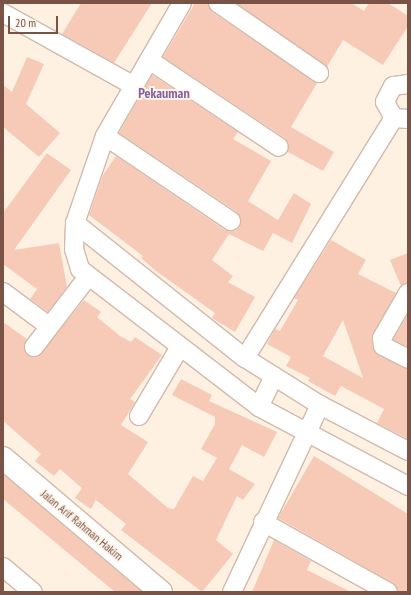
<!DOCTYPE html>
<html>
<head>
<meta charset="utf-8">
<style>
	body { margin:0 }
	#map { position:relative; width:411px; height:595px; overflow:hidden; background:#fef1e2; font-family:"PT Sans Narrow",sans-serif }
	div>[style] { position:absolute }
	.building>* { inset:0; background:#f7cab7 }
	.roads { filter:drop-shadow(1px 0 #d3b9aa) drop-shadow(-1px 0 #d3b9aa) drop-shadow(0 1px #d3b9aa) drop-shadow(0 -1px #d3b9aa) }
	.street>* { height:18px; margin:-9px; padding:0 9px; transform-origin:9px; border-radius:9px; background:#fff }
	.secondary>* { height:22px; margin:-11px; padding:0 11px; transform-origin:11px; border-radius:11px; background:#fff }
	span { translate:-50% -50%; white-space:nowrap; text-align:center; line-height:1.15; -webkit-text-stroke:4px #fff5eb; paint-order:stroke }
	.street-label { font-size:12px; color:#795346 }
	.quarter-label { font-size:14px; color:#83609d; font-weight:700 }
	.frame { position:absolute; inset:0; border:4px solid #795346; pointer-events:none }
	.scale { position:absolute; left:8px; top:16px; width:50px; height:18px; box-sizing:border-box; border:2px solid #795346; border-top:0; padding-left:5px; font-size:12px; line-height:14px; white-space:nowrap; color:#795346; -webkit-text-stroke:3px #fff5eb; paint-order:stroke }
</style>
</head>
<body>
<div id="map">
	<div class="building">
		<i style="clip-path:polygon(81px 3px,152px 3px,114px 63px,62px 34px)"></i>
		<i style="clip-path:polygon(195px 3px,208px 3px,212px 12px,317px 83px,291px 127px,334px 152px,323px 171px,288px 152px,285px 138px,163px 57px)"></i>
		<i style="clip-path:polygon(236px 3px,351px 3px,364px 11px,369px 3px,388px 3px,408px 16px,408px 26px,383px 65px,343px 40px,327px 67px)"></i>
		<i style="clip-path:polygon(27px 57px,44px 64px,26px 104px,60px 133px,39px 157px,3px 127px,3px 85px,12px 92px)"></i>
		<i style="clip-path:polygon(152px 75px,238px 132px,233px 139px,271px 161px,248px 201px,278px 220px,294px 193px,311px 204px,292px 243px,273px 233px,263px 251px,229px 234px,212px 260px,233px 276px,228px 282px,255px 297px,235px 332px,212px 318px,215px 313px,156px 271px,141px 258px,143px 256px,89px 215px,103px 175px,116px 156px,225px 230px,235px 231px,240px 227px,237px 212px,119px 133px)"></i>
		<i style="clip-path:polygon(47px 153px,71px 170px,14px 250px,59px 243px,67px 287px,48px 312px,30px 299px,37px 289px,3px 264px,3px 213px)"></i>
		<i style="clip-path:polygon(evenodd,331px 240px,366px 260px,358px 274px,396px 293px,372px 339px,378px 355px,408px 369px,408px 439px,377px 423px,384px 409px,341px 386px,335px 396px,308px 381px,310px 378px,286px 366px,291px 357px,267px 344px,275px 329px,280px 331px,298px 300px,294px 298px,331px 240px,343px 320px,363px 378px,323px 356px,343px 320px)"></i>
		<i style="clip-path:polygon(408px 253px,408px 283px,401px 286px,390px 260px)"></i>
		<i style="clip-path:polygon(84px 300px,101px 312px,97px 317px,120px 336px,131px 342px,135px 337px,162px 355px,130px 399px,135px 402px,121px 425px,148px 442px,128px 474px,168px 508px,174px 509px,193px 476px,203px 481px,217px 458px,201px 449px,215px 424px,215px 417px,172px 395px,181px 379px,212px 395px,209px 401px,277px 432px,264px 457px,242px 445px,229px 469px,255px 484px,243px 500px,237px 496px,216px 540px,233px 554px,202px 592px,121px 530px,126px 524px,96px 500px,91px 509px,75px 498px,82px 488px,60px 469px,54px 476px,35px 461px,41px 454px,3px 421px,3px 322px,27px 339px,24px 346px,27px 355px,38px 357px)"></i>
		<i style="clip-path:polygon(408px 314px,408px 347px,393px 340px)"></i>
		<i style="clip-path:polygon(314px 456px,408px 514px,408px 592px,398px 592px,393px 583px,278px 518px)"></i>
		<i style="clip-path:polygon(3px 474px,142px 592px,115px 592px,3px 499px)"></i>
		<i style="clip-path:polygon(274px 540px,311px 561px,307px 570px,351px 592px,252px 592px)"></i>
	</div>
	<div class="roads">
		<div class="street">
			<i style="left:182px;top:3px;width:154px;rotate:120.1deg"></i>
			<i style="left:105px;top:136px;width:92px;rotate:109deg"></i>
			<i style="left:75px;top:223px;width:26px;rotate:92deg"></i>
			<i style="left:74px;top:249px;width:21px;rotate:73deg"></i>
			<i style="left:80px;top:269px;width:226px;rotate:37.6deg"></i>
			<i style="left:259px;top:407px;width:169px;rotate:27.9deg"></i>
			<i style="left:218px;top:3px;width:123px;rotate:34.7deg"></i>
			<i style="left:3px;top:13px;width:150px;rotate:29.1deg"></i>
			<i style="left:149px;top:60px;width:156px;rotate:33.8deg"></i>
			<i style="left:408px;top:84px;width:15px;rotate:172deg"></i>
			<i style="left:393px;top:86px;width:18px;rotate:117deg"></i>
			<i style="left:385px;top:102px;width:18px;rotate:61deg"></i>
			<i style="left:394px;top:118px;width:14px;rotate:4deg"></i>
			<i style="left:105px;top:136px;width:152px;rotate:34deg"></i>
			<i style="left:75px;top:223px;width:217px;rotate:38.5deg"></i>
			<i style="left:245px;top:358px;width:89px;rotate:32.1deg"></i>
			<i style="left:320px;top:405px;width:99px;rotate:27.6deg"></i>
			<i style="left:3px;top:292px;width:57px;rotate:36.5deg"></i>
			<i style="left:408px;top:293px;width:52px;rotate:120deg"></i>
			<i style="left:382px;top:338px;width:8px;rotate:83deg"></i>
			<i style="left:383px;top:346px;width:28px;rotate:27deg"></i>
			<i style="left:34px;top:347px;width:87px;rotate:-52.5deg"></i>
			<i style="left:245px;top:358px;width:282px;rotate:-58.2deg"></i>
			<i style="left:259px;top:407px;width:34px;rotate:-64deg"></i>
			<i style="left:139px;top:416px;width:80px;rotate:-59.3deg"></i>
			<i style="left:263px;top:522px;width:143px;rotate:29.2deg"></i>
			<i style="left:3px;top:567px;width:39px;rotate:40deg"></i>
			<i style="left:232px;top:592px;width:207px;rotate:-64.8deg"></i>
		</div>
		<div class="secondary">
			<i style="left:3px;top:458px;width:207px;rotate:40.3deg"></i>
		</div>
	</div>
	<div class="street-label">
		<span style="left:82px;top:525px;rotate:40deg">Jalan Arif Rahman Hakim</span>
	</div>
	<div class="quarter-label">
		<span style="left:164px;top:93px">Pekauman</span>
	</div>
	<div class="frame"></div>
	<div class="scale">20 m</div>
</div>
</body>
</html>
